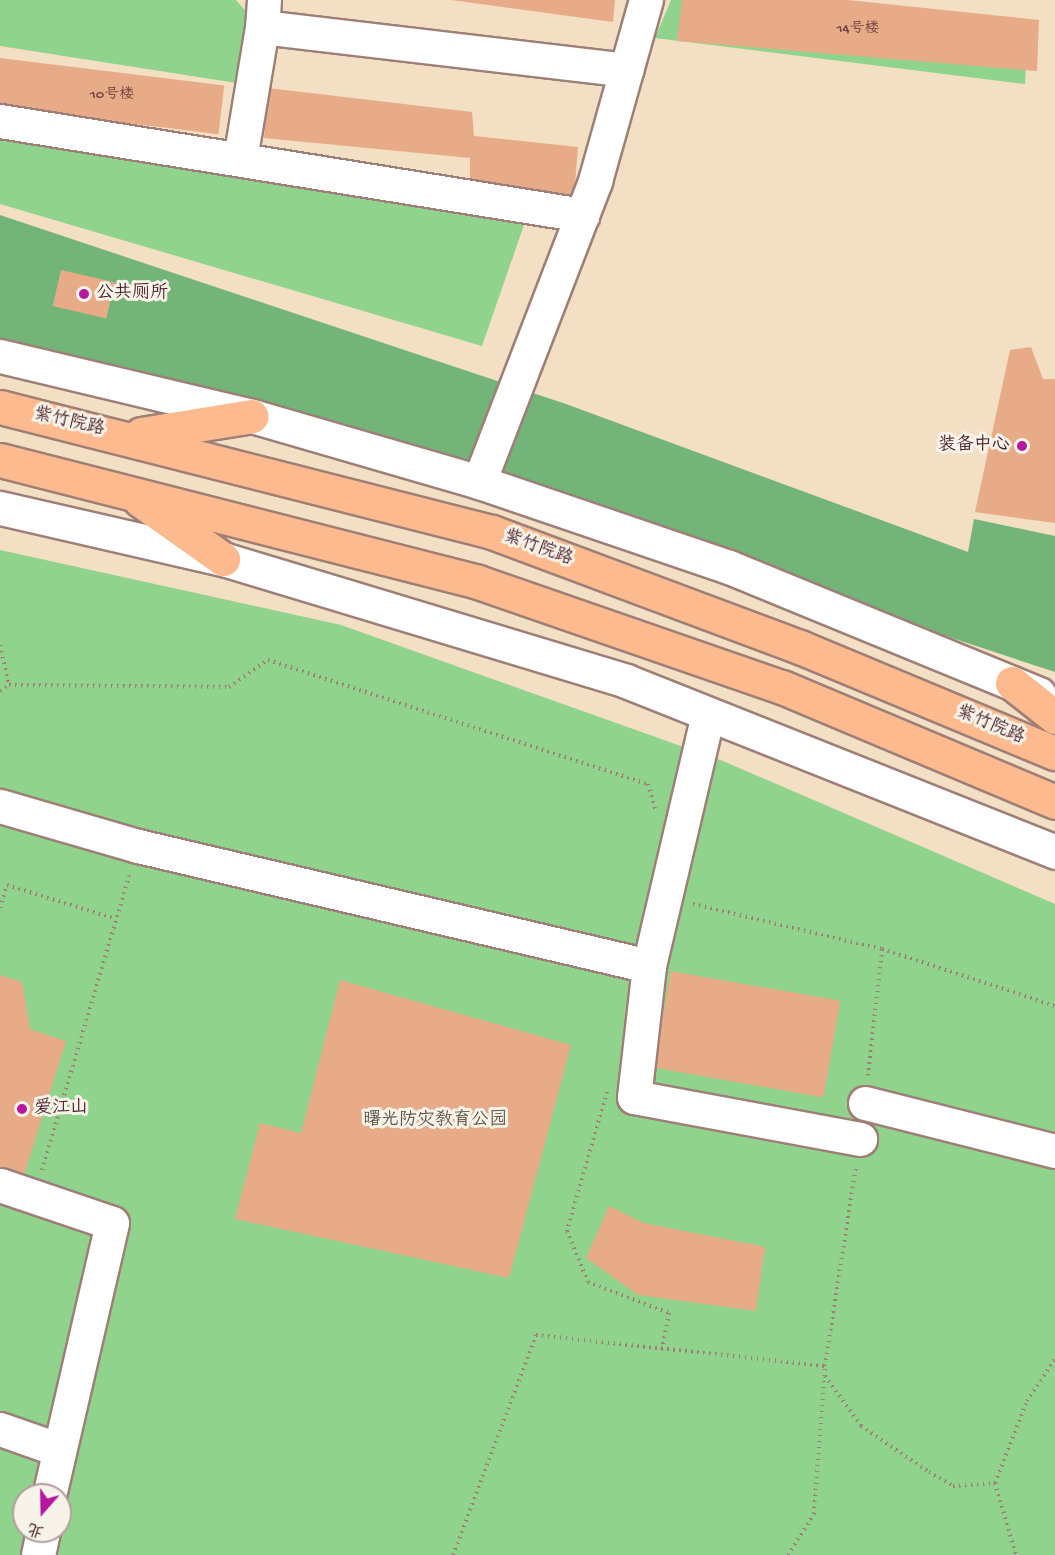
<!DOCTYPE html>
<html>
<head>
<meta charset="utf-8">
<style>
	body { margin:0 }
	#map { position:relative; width:1055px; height:1555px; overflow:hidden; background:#f3dfc3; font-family:"Gochi Hand","LXGW WenKai TC",sans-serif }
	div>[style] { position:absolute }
	.green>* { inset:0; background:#8fd38c }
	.forest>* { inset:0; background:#73b578 }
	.building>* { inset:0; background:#e7ab87; transform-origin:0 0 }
	.path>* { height:4px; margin-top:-2px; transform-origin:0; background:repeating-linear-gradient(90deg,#9e7f77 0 1.5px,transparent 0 6px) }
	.roads { filter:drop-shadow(2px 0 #9e7f77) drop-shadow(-2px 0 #9e7f77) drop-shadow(0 2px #9e7f77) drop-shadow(0 -2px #9e7f77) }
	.minor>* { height:33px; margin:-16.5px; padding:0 16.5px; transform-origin:16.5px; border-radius:16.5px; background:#fff }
	.major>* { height:33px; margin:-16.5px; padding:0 16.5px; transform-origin:16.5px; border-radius:16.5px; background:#fcba8e }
	.dots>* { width:16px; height:16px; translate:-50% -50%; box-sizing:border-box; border:3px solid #f7f3e8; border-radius:50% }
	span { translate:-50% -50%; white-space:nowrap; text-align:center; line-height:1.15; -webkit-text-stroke:6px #f7f3e8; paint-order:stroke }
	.number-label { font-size:15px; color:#714242 }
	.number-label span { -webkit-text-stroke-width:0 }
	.poi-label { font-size:18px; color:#4a1f2b }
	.left { translate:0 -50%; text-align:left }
	.right { translate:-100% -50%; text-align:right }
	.street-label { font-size:18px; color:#4a1f2b }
	.park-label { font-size:18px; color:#5f5548 }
	.north { position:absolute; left:12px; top:1483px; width:60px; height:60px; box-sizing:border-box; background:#f7f3e8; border:2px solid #b29e9c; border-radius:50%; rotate:200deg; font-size:16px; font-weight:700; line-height:24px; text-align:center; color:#4a1f2b }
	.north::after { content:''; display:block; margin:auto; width:21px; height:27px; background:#b5179e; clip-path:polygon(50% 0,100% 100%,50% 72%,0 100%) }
</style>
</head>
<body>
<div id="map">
	<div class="green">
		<i style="clip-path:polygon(0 0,236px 0,250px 16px,243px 84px,0 46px)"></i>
		<i style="clip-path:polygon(671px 0,784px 0,1028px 25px,1025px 84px,655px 38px)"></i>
		<i style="clip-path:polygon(0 129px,525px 222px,482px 346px,0 204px)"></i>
		<i style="clip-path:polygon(evenodd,0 550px,341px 625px,723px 761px,1055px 904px,1055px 1555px,0 1555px,0 550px,24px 1495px,60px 1495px,60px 1531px,24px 1531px,24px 1495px)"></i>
	</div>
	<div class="forest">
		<i style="clip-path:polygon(0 215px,566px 404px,968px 552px,974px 519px,1055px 536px,1055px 672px,479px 482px,0 345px)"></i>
	</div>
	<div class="building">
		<i style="clip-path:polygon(451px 0,615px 0,613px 22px)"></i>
		<i style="clip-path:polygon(682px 0,848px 0,1039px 20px,1037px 71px,677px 41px)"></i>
		<i style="left:0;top:58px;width:226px;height:49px;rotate:7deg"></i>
		<i style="clip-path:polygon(268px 88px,472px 112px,474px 136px,578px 147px,574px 196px,470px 184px,470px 158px,264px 138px)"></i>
		<i style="left:61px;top:270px;width:55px;height:37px;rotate:13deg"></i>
		<i style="clip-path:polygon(1031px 347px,1043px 379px,1055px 379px,1055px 523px,975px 512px,1010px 350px)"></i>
		<i style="left:671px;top:971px;width:172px;height:98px;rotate:10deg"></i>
		<i style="clip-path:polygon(0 975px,22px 982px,30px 1029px,66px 1041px,21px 1185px,0 1178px)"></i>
		<i style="clip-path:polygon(340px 980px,571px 1045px,509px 1278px,235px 1219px,260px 1123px,301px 1133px)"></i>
		<i style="clip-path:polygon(609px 1206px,644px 1223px,765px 1247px,756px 1311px,638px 1295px,586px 1258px)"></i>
	</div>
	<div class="path">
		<i style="left:0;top:645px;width:41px;rotate:77.3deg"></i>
		<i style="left:0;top:691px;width:11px;rotate:-34deg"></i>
		<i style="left:9px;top:685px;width:220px;rotate:0.5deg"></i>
		<i style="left:229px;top:687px;width:47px;rotate:-34.7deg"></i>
		<i style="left:268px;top:660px;width:400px;rotate:18.1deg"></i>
		<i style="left:648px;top:784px;width:26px;rotate:74deg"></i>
		<i style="left:693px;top:904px;width:194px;rotate:13.4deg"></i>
		<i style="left:882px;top:949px;width:127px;rotate:96.3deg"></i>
		<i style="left:0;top:908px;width:24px;rotate:-73deg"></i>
		<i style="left:7px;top:885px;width:114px;rotate:17.3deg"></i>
		<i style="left:882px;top:949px;width:182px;rotate:18.2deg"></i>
		<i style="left:607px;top:1092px;width:145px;rotate:106.1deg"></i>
		<i style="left:567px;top:1231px;width:55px;rotate:67.6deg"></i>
		<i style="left:588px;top:1282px;width:87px;rotate:20.9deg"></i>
		<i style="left:669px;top:1313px;width:37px;rotate:101deg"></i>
		<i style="left:42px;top:1170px;width:311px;rotate:-73.5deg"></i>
		<i style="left:825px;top:1376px;width:62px;rotate:54.2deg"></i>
		<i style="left:861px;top:1426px;width:82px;rotate:34.1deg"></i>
		<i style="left:929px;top:1472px;width:28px;rotate:30deg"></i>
		<i style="left:953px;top:1486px;width:42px;rotate:-4.1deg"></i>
		<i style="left:995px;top:1483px;width:75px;rotate:73.7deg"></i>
		<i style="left:995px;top:1483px;width:88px;rotate:-68.7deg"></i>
		<i style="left:1027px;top:1401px;width:50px;rotate:-56.3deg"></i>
		<i style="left:453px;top:1555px;width:235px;rotate:-69.3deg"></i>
		<i style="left:536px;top:1335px;width:291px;rotate:6.1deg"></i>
		<i style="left:825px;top:1366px;width:202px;rotate:-81.2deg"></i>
		<i style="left:788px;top:1555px;width:49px;rotate:-57.6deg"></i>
		<i style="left:814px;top:1514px;width:148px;rotate:-85.7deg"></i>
	</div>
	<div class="roads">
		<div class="minor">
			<i style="left:264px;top:0;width:27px;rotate:94deg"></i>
			<i style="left:262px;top:27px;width:367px;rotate:6.7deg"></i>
			<i style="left:0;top:121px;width:590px;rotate:9.17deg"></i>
			<i style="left:240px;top:159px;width:134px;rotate:-80.5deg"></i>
			<i style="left:0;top:356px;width:259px;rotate:13.4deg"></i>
			<i style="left:252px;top:416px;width:236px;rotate:16.2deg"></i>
			<i style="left:479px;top:482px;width:264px;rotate:18.8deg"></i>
			<i style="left:729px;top:567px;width:335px;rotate:22.3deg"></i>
			<i style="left:479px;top:482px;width:323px;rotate:-68.9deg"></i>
			<i style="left:595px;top:181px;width:188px;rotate:-74.3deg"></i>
			<i style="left:0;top:508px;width:229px;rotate:12.9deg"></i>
			<i style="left:223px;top:559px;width:421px;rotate:16.8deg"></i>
			<i style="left:626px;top:681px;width:462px;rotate:21.7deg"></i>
			<i style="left:708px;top:714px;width:259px;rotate:103.2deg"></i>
			<i style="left:649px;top:966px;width:132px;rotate:96.5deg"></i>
			<i style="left:634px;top:1097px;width:230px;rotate:10.5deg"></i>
			<i style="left:0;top:806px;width:144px;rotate:16.2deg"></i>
			<i style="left:138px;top:846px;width:525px;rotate:13.22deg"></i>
			<i style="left:865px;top:1103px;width:196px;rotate:14.2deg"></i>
			<i style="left:0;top:1185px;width:118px;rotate:18.7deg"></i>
			<i style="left:112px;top:1223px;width:279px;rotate:103deg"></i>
			<i style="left:0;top:1429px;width:60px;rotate:19.3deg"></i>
			<i style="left:38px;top:1555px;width:25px;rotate:-78deg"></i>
		</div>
		<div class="major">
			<i style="left:0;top:407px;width:508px;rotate:14.26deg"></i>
			<i style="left:492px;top:532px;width:329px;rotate:20.5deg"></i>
			<i style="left:800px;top:647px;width:276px;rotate:22.6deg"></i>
			<i style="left:141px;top:434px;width:112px;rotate:-9.2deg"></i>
			<i style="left:0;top:460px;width:493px;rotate:14.3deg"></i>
			<i style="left:478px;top:582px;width:322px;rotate:19.1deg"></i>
			<i style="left:782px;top:687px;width:296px;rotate:22.8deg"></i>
			<i style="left:140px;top:500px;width:102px;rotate:35.4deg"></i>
			<i style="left:1012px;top:683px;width:55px;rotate:38.3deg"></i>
		</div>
	</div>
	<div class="dots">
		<i style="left:84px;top:294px;background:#b5179e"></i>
		<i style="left:1022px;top:446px;background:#b5179e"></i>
		<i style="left:22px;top:1109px;background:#b5179e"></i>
	</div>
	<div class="number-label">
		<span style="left:858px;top:30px">14号楼</span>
		<span style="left:112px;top:96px">10号楼</span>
	</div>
	<div class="poi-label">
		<span class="left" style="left:96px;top:294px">公共厕所</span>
		<span class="right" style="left:1010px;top:446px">装备中心</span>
		<span class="left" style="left:34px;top:1109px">爱江山</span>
	</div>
	<div class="street-label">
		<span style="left:69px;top:423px;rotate:13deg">紫竹院路</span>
		<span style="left:538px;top:549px;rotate:20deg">紫竹院路</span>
		<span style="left:990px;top:726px;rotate:23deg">紫竹院路</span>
	</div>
	<div class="park-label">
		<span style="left:435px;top:1121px">曙光防灾教育公园</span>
	</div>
	<div class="north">北</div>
</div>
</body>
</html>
